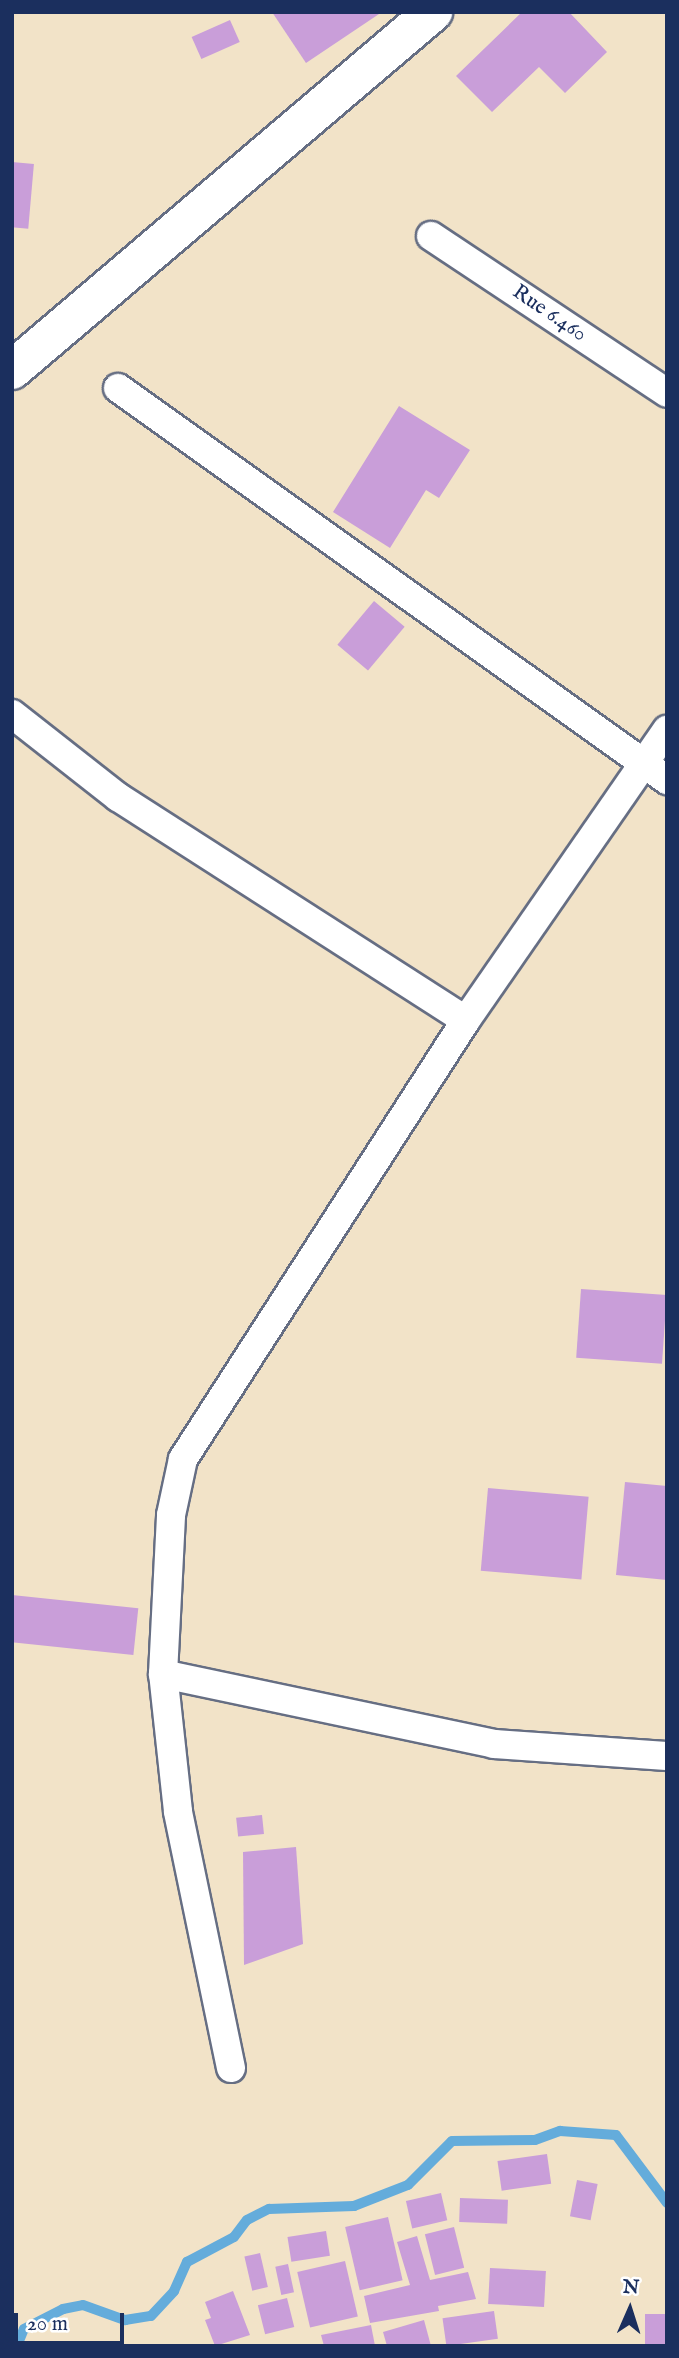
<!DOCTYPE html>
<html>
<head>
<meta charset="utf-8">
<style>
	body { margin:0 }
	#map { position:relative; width:679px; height:2358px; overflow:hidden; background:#f2e3c8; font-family:"IM FELL English",serif }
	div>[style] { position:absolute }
	.stream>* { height:10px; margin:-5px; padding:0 5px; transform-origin:5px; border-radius:5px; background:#64acdb }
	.building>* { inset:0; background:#c99ed9; transform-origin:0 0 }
	.roads { filter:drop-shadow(2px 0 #666e83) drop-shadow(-2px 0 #666e83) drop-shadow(0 2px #666e83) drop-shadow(0 -2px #666e83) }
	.street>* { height:28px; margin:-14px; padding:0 14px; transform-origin:14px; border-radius:14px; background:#fff }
	.secondary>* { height:38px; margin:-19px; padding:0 19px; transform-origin:19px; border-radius:19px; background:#fff }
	span { translate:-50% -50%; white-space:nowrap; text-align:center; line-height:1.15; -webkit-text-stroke:5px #fff; paint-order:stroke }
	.street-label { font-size:21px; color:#1b2f5e }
	.frame { position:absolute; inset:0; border:14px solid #1b2f5e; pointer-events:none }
	.north { position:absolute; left:595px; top:2274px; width:70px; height:70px; -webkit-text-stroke:5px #fff; paint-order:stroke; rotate:3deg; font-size:19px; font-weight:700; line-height:28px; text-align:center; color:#1b2f5e }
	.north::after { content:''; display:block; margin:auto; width:24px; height:32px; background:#1b2f5e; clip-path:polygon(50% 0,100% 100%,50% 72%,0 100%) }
	.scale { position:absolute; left:14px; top:2313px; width:110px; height:32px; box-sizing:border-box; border:4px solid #1b2f5e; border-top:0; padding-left:9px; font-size:21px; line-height:24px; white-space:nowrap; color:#1b2f5e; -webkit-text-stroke:5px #fff; paint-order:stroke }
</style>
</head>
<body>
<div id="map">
	<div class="stream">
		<i style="left:17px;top:2346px;width:18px;rotate:-68deg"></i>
		<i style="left:24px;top:2329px;width:44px;rotate:-27.1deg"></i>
		<i style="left:63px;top:2309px;width:20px;rotate:-11deg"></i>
		<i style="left:83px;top:2305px;width:45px;rotate:19.7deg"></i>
		<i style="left:125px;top:2320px;width:26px;rotate:-9deg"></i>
		<i style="left:151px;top:2316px;width:34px;rotate:-47deg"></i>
		<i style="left:174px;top:2291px;width:32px;rotate:-66deg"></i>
		<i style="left:187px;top:2262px;width:53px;rotate:-28deg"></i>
		<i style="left:234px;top:2237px;width:21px;rotate:-53deg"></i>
		<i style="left:247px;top:2220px;width:25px;rotate:-27deg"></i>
		<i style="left:269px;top:2209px;width:85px;rotate:-2deg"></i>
		<i style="left:354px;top:2206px;width:58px;rotate:-21.3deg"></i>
		<i style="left:408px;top:2185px;width:62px;rotate:-45deg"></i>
		<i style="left:452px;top:2141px;width:83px;rotate:-0.7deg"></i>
		<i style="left:535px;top:2140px;width:27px;rotate:-20deg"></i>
		<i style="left:560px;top:2131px;width:56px;rotate:4.1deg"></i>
		<i style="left:616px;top:2135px;width:85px;rotate:53.1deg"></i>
	</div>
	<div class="building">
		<i style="clip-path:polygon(272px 12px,382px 12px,306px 63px)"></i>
		<i style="clip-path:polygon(522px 12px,569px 12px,607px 52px,565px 93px,539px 67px,492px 112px,456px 76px)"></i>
		<i style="left:230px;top:20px;width:24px;height:42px;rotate:66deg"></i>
		<i style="left:12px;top:162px;width:22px;height:65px;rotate:5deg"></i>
		<i style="clip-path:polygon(399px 406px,470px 450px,439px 498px,426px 490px,390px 548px,333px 512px)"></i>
		<i style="left:374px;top:601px;width:40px;height:57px;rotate:40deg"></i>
		<i style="left:581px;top:1289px;width:86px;height:69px;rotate:4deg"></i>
		<i style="clip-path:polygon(625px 1482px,667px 1486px,667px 1580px,616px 1575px)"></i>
		<i style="left:488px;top:1488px;width:101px;height:83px;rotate:5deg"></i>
		<i style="left:12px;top:1595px;width:127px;height:47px;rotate:6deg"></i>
		<i style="left:262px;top:1815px;width:19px;height:26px;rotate:84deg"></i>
		<i style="clip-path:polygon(296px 1847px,303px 1944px,244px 1965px,243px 1852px)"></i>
		<i style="left:547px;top:2154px;width:30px;height:50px;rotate:82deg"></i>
		<i style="left:577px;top:2180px;width:21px;height:37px;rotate:11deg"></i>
		<i style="left:441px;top:2193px;width:28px;height:36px;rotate:77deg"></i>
		<i style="left:460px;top:2198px;width:48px;height:24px;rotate:2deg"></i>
		<i style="left:388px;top:2217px;width:65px;height:44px;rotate:77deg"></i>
		<i style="left:454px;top:2227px;width:42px;height:30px;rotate:76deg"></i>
		<i style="left:326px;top:2231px;width:25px;height:39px;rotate:81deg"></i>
		<i style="clip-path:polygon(417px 2236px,430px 2280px,468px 2272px,476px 2299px,438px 2306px,439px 2311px,370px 2323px,364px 2296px,410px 2285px,397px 2242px)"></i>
		<i style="left:260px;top:2253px;width:35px;height:16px;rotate:77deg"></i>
		<i style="left:345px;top:2261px;width:57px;height:49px;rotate:77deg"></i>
		<i style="left:288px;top:2264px;width:29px;height:13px;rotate:78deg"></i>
		<i style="left:490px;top:2268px;width:56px;height:36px;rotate:3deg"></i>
		<i style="clip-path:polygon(233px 2291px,250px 2335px,215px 2346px,205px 2320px,211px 2318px,205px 2302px)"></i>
		<i style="left:287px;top:2298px;width:30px;height:30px;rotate:76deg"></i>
		<i style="left:494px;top:2311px;width:28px;height:52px;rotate:82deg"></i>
		<i style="left:645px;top:2314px;width:22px;height:32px"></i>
		<i style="clip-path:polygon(424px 2320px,431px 2346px,387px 2346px,383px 2332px)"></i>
		<i style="clip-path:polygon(371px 2325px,375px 2346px,324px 2346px,321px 2335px)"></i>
	</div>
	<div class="roads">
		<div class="street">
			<i style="left:431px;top:236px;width:283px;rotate:33.6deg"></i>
			<i style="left:118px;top:388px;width:675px;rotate:35.53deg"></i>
			<i style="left:12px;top:714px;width:135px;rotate:38.1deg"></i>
			<i style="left:118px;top:797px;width:413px;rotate:32.7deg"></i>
			<i style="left:163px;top:1674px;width:338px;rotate:11.9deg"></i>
			<i style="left:494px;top:1744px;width:173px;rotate:4deg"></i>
			<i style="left:231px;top:2068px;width:262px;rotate:-101.7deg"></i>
			<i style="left:178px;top:1811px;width:138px;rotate:-96.2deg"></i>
			<i style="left:163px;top:1674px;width:159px;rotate:-87.1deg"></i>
			<i style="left:171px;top:1515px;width:57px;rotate:-77.9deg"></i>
			<i style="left:183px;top:1459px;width:522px;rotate:-57.19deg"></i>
			<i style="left:466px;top:1020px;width:353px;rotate:-55.3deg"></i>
		</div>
		<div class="secondary">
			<i style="left:12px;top:370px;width:553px;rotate:-40.38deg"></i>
		</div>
	</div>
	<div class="street-label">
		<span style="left:549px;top:314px;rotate:34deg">Rue 6.460</span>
	</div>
	<div class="frame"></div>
	<div class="north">N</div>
	<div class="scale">20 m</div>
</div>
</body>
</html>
